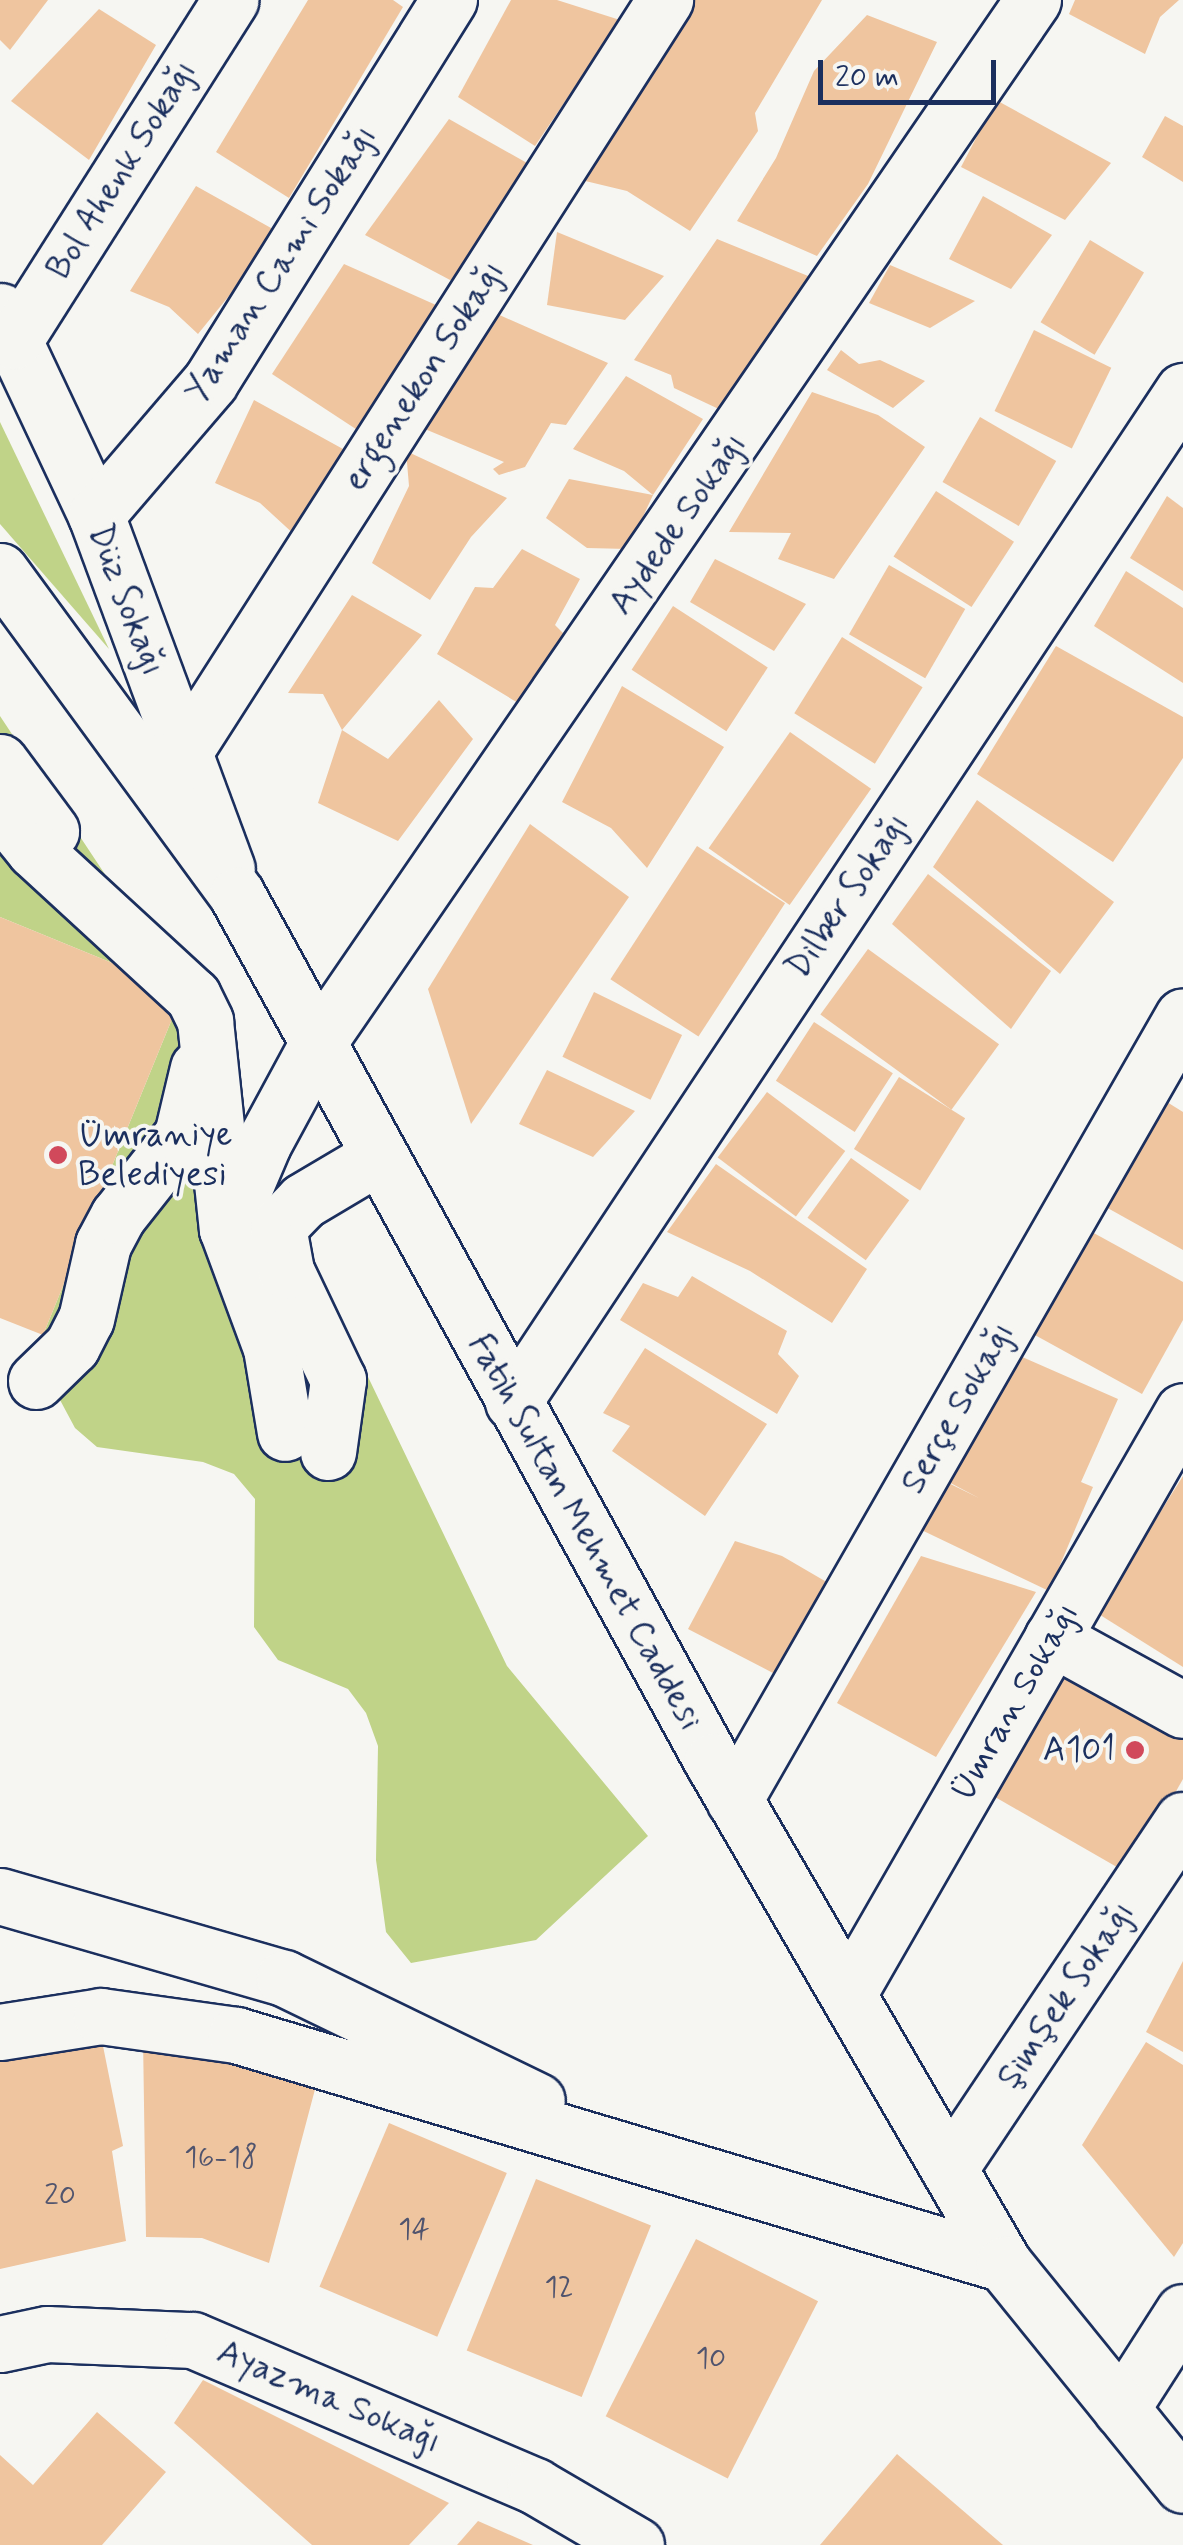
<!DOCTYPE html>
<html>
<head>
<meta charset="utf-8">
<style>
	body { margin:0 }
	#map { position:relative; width:1183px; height:2545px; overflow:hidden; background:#f6f6f2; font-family:Mynerve,sans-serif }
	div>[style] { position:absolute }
	.green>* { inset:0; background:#c0d388 }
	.building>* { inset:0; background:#efc59f; transform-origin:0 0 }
	.roads { filter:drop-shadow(2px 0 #1b2f5e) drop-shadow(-2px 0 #1b2f5e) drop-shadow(0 2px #1b2f5e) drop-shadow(0 -2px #1b2f5e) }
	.minor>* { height:55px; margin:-27.5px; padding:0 27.5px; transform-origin:27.5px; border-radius:27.5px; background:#f6f6f2 }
	.major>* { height:55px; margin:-27.5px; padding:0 27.5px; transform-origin:27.5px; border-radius:27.5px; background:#f6f6f2 }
	.dots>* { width:28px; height:28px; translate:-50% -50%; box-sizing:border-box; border:5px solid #f6f6f2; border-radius:50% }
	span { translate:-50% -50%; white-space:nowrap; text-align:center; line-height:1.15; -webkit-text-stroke:8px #f6f6f2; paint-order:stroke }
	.number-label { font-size:30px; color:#50546e }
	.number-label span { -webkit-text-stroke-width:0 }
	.street-label { font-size:35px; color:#1b2f5e }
	.poi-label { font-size:35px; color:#1b2f5e }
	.left { translate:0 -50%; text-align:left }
	.right { translate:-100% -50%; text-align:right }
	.scale { position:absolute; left:818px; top:60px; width:178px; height:45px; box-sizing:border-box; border:5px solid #1b2f5e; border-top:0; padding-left:12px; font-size:30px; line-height:35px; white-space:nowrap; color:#1b2f5e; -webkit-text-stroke:8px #f6f6f2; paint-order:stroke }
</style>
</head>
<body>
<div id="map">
	<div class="green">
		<i style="clip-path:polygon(0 422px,109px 649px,0 524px)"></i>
		<i style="clip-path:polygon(0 716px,183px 992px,507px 1666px,648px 1836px,536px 1940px,411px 1963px,386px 1932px,376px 1860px,378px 1746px,366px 1713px,348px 1689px,278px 1660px,254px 1627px,255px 1499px,234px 1474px,203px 1462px,97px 1447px,75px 1428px,52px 1385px,43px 1335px,183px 992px,0 917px)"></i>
	</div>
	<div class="building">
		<i style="clip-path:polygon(0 0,48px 0,10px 50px,0 40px)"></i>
		<i style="clip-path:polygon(308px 0,393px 0,403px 7px,289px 198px,216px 152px)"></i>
		<i style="clip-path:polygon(511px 0,557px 0,620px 20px,535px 146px,458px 97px)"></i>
		<i style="clip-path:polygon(683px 0,822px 0,755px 113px,758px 131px,690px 231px,627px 191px,577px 179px)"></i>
		<i style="clip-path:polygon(1075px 0,1179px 0,1160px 17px,1145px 54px,1069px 14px)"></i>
		<i style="clip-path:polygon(99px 9px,156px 45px,89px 160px,11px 101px)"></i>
		<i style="clip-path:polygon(867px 15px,937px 42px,868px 184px,817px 256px,737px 221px,776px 158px,814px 71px)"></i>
		<i style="clip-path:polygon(996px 100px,1111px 163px,1065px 220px,961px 167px)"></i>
		<i style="clip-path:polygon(1165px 116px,1183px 126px,1183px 182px,1142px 157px)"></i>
		<i style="clip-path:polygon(449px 119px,527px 163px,452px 281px,365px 235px)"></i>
		<i style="clip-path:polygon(196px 186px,280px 233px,198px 334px,169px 307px,130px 291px)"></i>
		<i style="clip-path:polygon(983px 196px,1052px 235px,1011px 289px,949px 259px)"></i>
		<i style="clip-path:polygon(557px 232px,664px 276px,625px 320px,547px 305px)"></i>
		<i style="clip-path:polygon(717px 239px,813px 278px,723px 411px,674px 388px,671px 375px,634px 360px)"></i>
		<i style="left:1090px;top:240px;width:63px;height:96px;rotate:31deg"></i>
		<i style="clip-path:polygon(344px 264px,436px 305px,368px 437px,272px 374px)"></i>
		<i style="clip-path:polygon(890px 265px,975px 301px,930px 328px,869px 303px)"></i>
		<i style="clip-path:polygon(495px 313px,608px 363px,566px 425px,551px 423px,525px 467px,499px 475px,493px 469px,504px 462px,420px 427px)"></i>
		<i style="left:1034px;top:330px;width:86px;height:90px;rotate:26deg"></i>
		<i style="clip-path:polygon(841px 350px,859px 364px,880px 360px,925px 381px,893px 408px,827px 370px)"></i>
		<i style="clip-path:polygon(626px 376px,703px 419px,653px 495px,624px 471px,573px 449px)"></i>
		<i style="clip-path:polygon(812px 392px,878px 415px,925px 447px,834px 579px,778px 559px,791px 533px,729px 532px)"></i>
		<i style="clip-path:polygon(254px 400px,343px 449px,297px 537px,260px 503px,215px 483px)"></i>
		<i style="left:980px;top:417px;width:88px;height:75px;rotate:30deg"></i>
		<i style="clip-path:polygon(406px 451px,507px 498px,471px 537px,430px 600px,372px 563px,409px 486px)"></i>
		<i style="clip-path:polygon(569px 479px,653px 495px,628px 549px,587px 548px,546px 518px)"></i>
		<i style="left:936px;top:491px;width:93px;height:78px;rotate:33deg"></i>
		<i style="clip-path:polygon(1167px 496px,1183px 508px,1183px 591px,1130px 558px)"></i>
		<i style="clip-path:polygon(522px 549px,580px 579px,555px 625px,567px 637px,528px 709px,437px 654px,475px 587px,493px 588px)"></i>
		<i style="clip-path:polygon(715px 559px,806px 604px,774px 651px,690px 602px)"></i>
		<i style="left:889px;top:565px;width:88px;height:80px;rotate:30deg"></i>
		<i style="clip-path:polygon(1126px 571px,1183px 608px,1183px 683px,1094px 626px)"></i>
		<i style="clip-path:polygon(352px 595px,422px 635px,342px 730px,388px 759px,439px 700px,473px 739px,398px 841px,318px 803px,342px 730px,323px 694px,288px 693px)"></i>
		<i style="left:673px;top:606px;width:113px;height:76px;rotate:33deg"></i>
		<i style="left:842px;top:637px;width:95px;height:90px;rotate:32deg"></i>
		<i style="clip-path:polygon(1056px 646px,1183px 717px,1183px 758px,1113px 862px,977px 774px)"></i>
		<i style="clip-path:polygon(622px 686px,724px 747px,647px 868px,611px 828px,562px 802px)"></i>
		<i style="left:790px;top:732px;width:99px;height:142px;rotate:35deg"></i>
		<i style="clip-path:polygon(977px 800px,1114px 902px,1060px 974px,933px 867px)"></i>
		<i style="clip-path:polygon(530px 824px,629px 897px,471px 1124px,428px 989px)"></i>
		<i style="left:697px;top:846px;width:105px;height:159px;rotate:33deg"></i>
		<i style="clip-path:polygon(928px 874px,1051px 971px,1011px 1029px,892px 924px)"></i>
		<i style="clip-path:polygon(0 917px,183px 992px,43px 1335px,0 1318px)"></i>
		<i style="left:868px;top:949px;width:162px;height:81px;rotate:36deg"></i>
		<i style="left:594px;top:992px;width:98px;height:72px;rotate:26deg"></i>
		<i style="left:814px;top:1022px;width:94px;height:70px;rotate:33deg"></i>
		<i style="clip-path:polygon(547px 1070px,635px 1111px,593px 1157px,519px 1124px)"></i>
		<i style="left:899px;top:1077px;width:78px;height:85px;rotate:32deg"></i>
		<i style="left:767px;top:1092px;width:98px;height:82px;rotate:37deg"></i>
		<i style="clip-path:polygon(1154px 1094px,1183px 1112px,1183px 1250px,1095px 1201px)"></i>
		<i style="left:851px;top:1158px;width:72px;height:74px;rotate:36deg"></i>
		<i style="clip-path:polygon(716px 1164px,867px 1269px,832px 1323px,750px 1271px,667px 1232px)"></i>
		<i style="clip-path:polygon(1081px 1226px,1183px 1282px,1183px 1320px,1142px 1394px,1024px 1329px)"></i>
		<i style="clip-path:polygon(692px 1276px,787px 1331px,778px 1354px,799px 1376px,777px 1414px,620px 1320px,643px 1283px,678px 1297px)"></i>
		<i style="clip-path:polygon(645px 1348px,767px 1424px,705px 1516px,612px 1451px,630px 1426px,603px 1413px)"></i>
		<i style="clip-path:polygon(1004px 1349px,1118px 1399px,1081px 1482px,1093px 1487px,1049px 1591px,911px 1525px,934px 1476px,979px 1498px,939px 1477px)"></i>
		<i style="clip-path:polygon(1183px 1476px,1183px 1667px,1097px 1613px)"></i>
		<i style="clip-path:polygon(735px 1541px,782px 1556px,830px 1584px,773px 1673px,688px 1629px)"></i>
		<i style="clip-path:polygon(921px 1556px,1036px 1592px,936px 1757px,837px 1703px)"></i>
		<i style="clip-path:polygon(1073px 1661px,1183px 1724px,1183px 1779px,1129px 1874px,995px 1797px)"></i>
		<i style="clip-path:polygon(1183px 1961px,1183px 2052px,1146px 2032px)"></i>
		<i style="clip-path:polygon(101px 2036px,123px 2146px,112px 2151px,126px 2241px,0 2269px,0 2054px)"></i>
		<i style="clip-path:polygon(143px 2038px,318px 2078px,269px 2263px,202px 2238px,146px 2237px)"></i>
		<i style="clip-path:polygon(1146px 2042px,1183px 2065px,1183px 2243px,1174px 2257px,1082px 2145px)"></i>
		<i style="left:389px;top:2123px;width:128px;height:178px;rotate:23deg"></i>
		<i style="left:536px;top:2179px;width:124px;height:185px;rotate:22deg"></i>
		<i style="left:696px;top:2239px;width:137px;height:199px;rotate:27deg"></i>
		<i style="clip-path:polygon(203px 2380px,449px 2503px,409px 2545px,312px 2545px,174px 2423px)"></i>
		<i style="clip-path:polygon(97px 2412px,166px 2472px,102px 2545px,0 2545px,0 2455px,33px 2485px)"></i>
		<i style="clip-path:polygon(897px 2454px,1003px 2545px,820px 2545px)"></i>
		<i style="clip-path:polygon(478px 2521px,533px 2545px,457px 2545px)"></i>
	</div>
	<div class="roads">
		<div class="minor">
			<i style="left:0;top:311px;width:225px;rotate:64.8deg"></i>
			<i style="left:96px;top:515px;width:377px;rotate:69.7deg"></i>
			<i style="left:14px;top:341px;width:404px;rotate:-57.6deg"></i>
			<i style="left:96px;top:515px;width:175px;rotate:-49.4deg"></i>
			<i style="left:210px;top:382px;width:451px;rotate:-58deg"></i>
			<i style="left:184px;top:752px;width:893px;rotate:-57.4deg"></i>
			<i style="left:0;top:762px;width:86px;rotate:53.5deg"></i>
			<i style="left:0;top:808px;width:54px;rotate:51deg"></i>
			<i style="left:34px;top:850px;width:216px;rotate:42.6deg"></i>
			<i style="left:193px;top:996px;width:28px;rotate:64deg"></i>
			<i style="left:205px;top:1021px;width:209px;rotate:84deg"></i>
			<i style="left:227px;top:1229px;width:127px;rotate:69.7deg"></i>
			<i style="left:271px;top:1348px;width:86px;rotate:80.6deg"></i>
			<i style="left:227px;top:1229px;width:92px;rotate:-67deg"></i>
			<i style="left:263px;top:1144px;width:114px;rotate:-61.6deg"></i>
			<i style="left:317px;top:1044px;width:1266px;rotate:-55.56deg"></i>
			<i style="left:36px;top:1381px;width:50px;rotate:-44.2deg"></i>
			<i style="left:72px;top:1346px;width:30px;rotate:-63deg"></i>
			<i style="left:86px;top:1319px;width:77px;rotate:-77.2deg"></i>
			<i style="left:103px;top:1244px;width:32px;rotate:-62deg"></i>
			<i style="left:118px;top:1216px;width:103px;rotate:-51.7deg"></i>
			<i style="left:182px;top:1135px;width:69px;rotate:-76.6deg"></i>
			<i style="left:513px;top:1402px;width:1213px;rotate:-56.47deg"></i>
			<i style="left:328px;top:1452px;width:73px;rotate:-82.1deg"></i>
			<i style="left:338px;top:1380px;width:121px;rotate:-115.5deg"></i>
			<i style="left:286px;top:1271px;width:45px;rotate:-100.3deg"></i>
			<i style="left:278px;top:1227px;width:36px;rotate:-46deg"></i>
			<i style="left:303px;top:1201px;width:86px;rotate:-30.7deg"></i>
			<i style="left:1052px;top:1638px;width:149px;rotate:28.8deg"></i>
			<i style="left:734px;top:1800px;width:903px;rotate:-60.2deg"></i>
			<i style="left:0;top:1896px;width:296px;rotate:16.1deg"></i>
			<i style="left:284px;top:1978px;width:281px;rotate:25.9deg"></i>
			<i style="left:848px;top:1994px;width:672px;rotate:-60.12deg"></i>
			<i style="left:0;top:2032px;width:102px;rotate:-9deg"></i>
			<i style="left:101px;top:2016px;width:136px;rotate:8deg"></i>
			<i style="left:236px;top:2035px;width:801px;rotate:16.6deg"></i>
			<i style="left:949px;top:2169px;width:420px;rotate:-56.2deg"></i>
			<i style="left:0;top:2344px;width:48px;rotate:-12deg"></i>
			<i style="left:47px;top:2334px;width:146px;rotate:2.4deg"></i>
			<i style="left:193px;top:2340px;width:372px;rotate:23.1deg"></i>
			<i style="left:535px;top:2486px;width:117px;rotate:30.3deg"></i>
			<i style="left:1121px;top:2409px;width:115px;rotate:-57.4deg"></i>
		</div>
		<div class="major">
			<i style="left:0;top:571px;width:401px;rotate:53.8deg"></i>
			<i style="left:237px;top:895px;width:988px;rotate:61.26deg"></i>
			<i style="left:712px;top:1761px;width:582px;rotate:59.86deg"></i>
			<i style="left:1004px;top:2264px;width:284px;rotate:51deg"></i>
		</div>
	</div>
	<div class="dots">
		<i style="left:58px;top:1155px;background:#d1495b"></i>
		<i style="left:1135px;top:1750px;background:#d1495b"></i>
	</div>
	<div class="number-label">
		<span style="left:221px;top:2158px">16-18</span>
		<span style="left:60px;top:2196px">20</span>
		<span style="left:414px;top:2230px">14</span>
		<span style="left:559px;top:2288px">12</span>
		<span style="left:711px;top:2359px">10</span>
	</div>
	<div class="street-label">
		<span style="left:122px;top:170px;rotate:-58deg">Bol Ahenk Sokağı</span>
		<span style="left:281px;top:264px;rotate:-57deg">Yaman Cami Sokağı</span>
		<span style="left:424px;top:376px;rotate:-57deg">ergenekon Sokağı</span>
		<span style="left:678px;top:524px;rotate:-55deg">Aydede Sokağı</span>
		<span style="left:126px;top:600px;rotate:69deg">Düz Sokağı</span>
		<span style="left:848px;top:896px;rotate:-56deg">Dilber Sokağı</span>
		<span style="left:958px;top:1408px;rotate:-60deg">Serçe Sokağı</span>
		<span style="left:585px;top:1532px;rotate:61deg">Fatih Sultan Mehmet Caddesi</span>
		<span style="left:1015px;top:1702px;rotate:-60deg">Ümran Sokağı</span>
		<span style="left:1066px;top:1995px;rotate:-56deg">Şimşek Sokağı</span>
		<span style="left:329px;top:2397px;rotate:23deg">Ayazma Sokağı</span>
	</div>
	<div class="poi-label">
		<span class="left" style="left:78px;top:1155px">Ümraniye<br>Belediyesi</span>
		<span class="right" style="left:1115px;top:1750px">A101</span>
	</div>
	<div class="scale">20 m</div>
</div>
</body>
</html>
